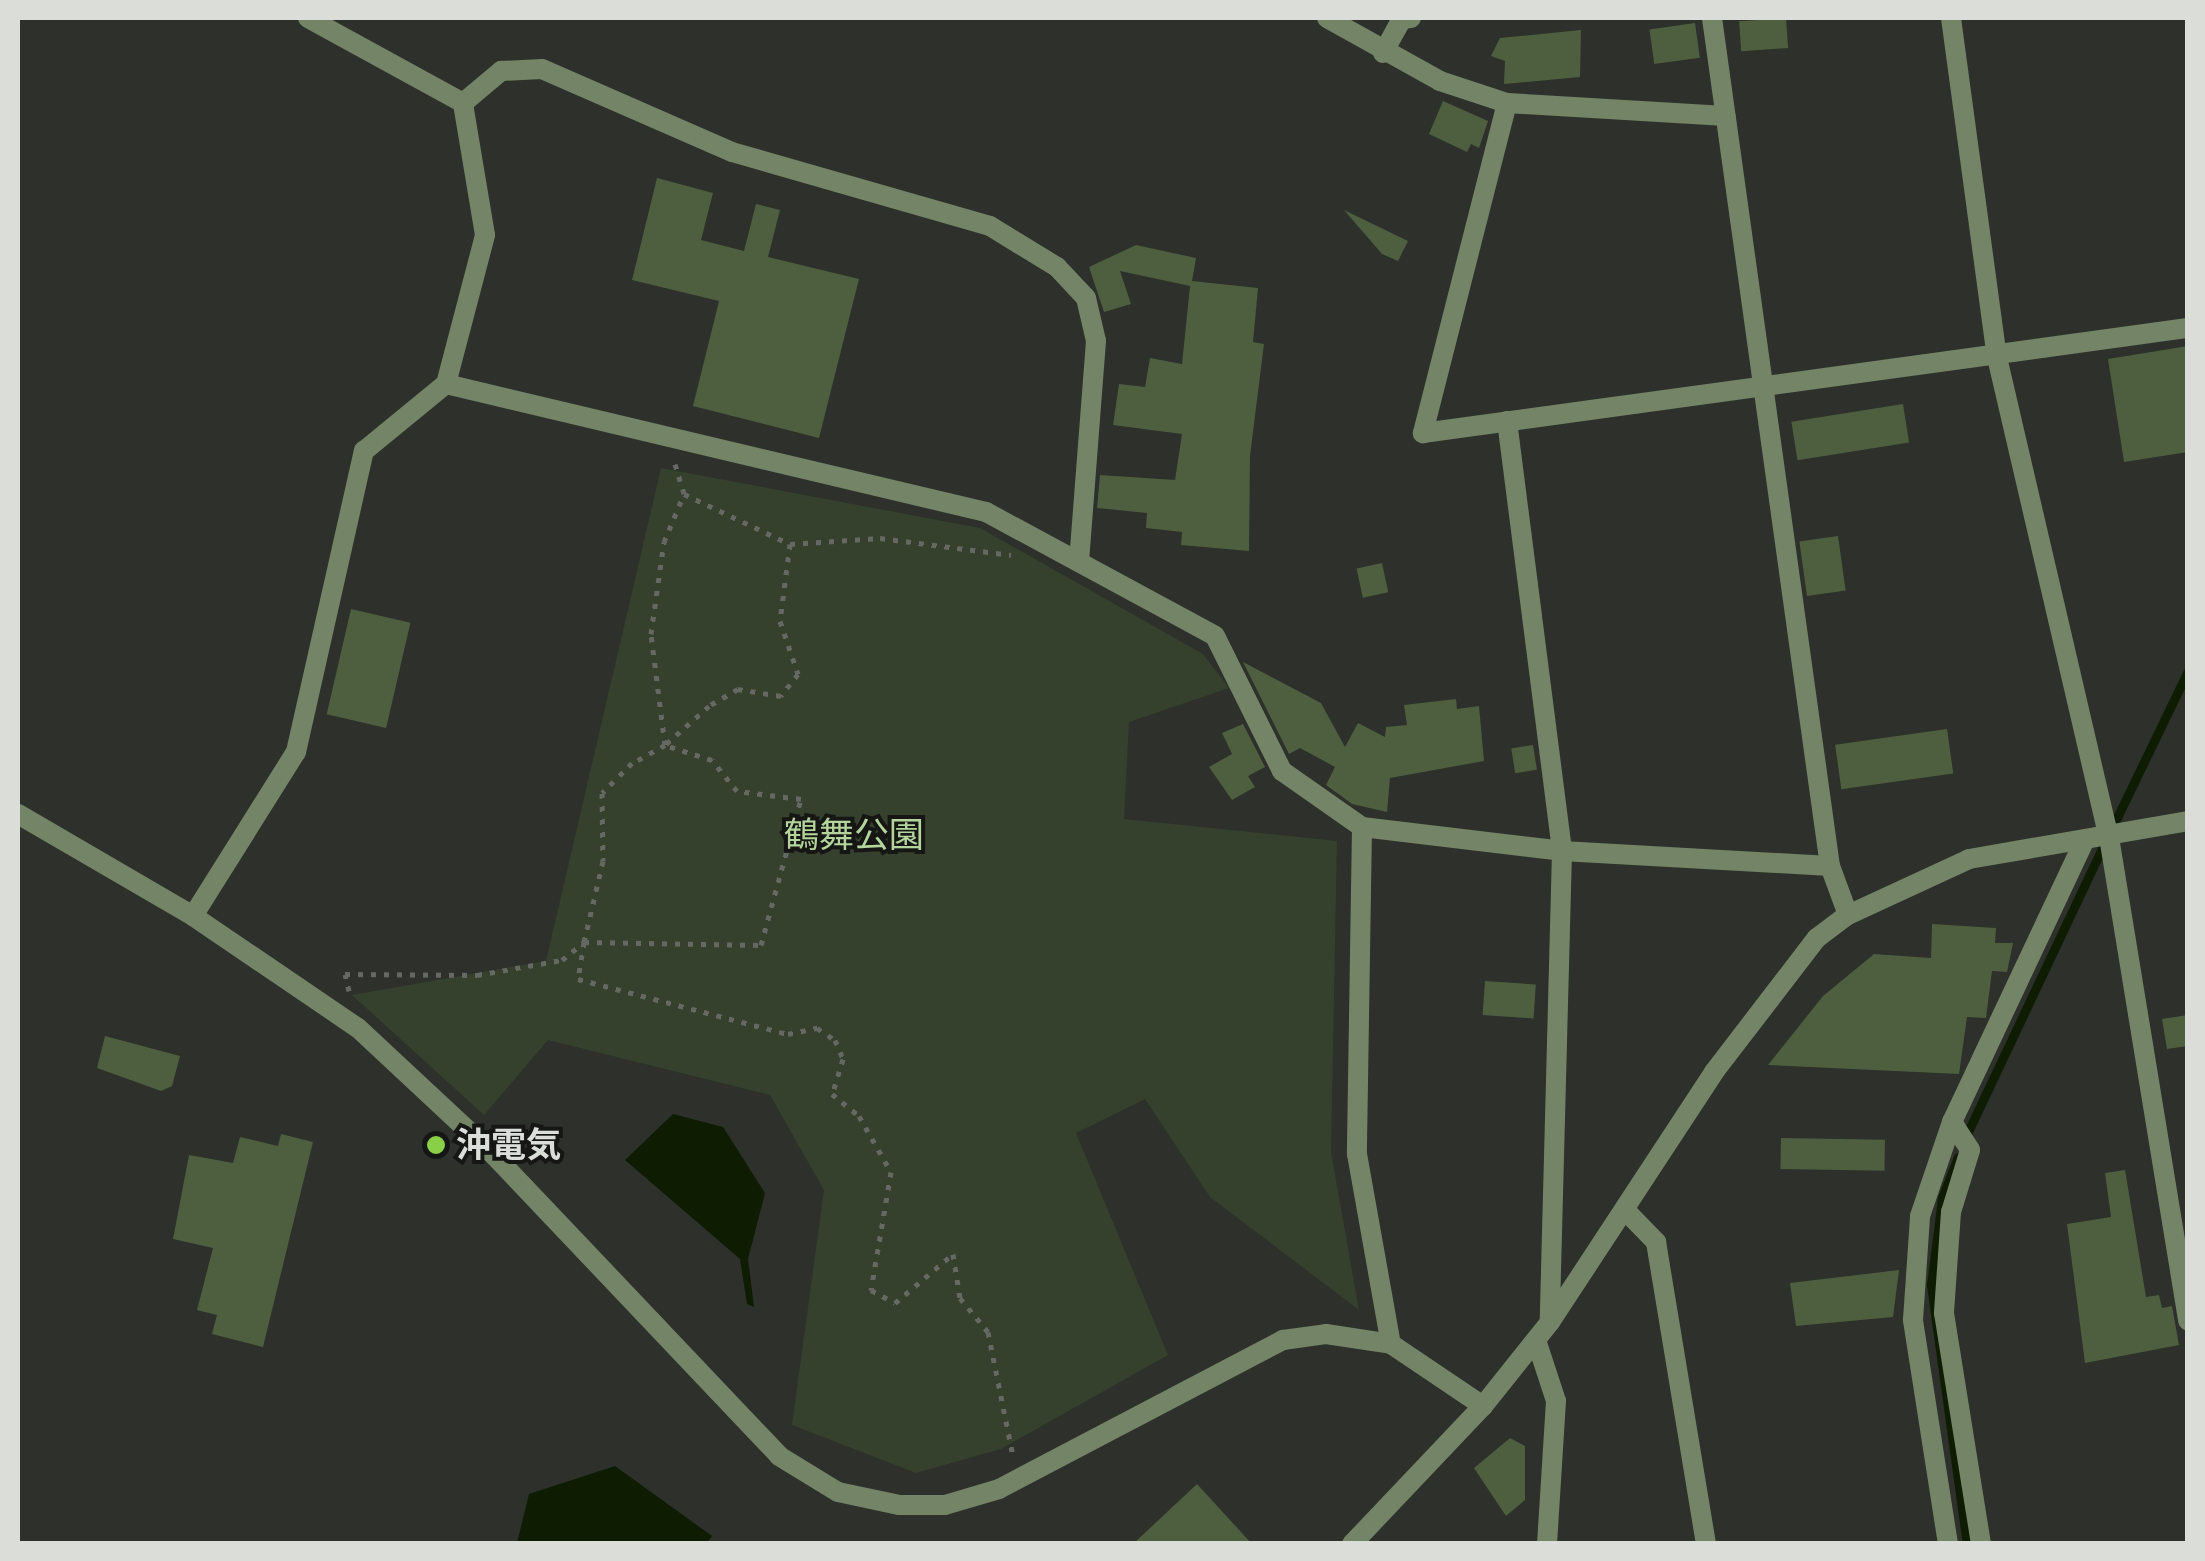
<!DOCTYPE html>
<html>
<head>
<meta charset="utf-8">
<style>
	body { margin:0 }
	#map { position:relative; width:2205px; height:1561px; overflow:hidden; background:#2d302b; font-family:"DM Sans","Noto Sans JP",sans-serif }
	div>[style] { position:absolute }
	.green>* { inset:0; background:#35412c }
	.water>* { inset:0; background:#0e1d02 }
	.stream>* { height:9px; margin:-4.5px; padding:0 4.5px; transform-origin:4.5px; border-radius:4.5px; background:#0e1d02 }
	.building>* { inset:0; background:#4d5f3f; transform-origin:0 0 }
	.path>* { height:5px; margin-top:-2.5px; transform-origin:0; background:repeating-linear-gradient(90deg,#666864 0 5px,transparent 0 13px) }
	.minor>* { height:20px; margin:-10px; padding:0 10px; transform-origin:10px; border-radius:10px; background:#738566 }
	.tertiary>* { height:20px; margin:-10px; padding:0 10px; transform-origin:10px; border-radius:10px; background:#738566 }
	.dots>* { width:28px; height:28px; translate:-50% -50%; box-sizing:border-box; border:5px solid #161715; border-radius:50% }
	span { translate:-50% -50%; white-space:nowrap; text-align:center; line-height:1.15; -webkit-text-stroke:8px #161715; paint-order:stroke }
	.park-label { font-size:35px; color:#b3d49b }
	.poi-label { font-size:35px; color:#dbddd9; font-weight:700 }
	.left { translate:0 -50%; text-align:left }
	.frame { position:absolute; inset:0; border:20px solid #dbddd9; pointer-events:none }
</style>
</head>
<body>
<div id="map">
	<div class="green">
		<i style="clip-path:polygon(661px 468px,980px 528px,1203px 654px,1229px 688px,1129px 722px,1124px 819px,1337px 841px,1331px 1152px,1359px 1310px,1210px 1197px,1145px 1099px,1076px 1133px,1168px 1355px,1001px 1449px,916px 1473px,792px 1425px,824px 1190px,770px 1095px,548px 1040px,484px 1115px,352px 995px,546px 961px)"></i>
	</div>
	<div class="water">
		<i style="clip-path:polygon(673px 1114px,723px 1127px,765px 1193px,748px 1259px,754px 1307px,747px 1304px,740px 1259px,625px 1160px)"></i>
		<i style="clip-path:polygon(615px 1466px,712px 1536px,707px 1543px,517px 1543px,529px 1494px)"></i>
	</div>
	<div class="stream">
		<i style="left:2111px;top:830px;width:177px;rotate:-64.2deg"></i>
		<i style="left:1965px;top:1138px;width:325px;rotate:-64.7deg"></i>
		<i style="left:1958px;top:1157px;width:44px;rotate:111.3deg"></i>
		<i style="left:1942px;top:1198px;width:88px;rotate:97.2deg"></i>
		<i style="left:1931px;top:1285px;width:261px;rotate:82.1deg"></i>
	</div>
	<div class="building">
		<i style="left:1786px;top:18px;width:30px;height:47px;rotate:86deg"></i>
		<i style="left:1695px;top:23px;width:35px;height:46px;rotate:82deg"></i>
		<i style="clip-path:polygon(1581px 30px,1580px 77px,1504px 84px,1505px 61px,1491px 56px,1500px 38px)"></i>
		<i style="clip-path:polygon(1443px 101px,1488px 121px,1479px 148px,1471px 144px,1467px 152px,1429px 134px)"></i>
		<i style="clip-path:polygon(657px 178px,713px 193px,701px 240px,744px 251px,756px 204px,780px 210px,768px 257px,859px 279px,819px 438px,693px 406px,719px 301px,632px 280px)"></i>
		<i style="clip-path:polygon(1344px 210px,1408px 241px,1398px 261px,1382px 254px)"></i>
		<i style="clip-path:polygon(1136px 245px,1196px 258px,1192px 281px,1258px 288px,1253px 342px,1264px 344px,1250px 456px,1249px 551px,1181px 545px,1182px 532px,1146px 528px,1147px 513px,1097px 508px,1100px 475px,1175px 480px,1182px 434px,1113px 425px,1119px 384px,1145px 387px,1150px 358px,1182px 364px,1190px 286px,1120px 271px,1131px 304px,1104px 312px,1089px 267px)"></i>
		<i style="clip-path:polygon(2188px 346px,2188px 452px,2124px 462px,2108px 359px)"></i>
		<i style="left:1903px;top:404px;width:39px;height:113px;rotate:81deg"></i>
		<i style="left:1838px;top:536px;width:55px;height:39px;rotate:82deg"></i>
		<i style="left:1382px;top:563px;width:30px;height:26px;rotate:78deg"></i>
		<i style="left:351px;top:609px;width:61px;height:108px;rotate:13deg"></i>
		<i style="clip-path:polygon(1243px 662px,1321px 703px,1345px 747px,1358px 723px,1385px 737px,1386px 727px,1407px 725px,1404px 705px,1456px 699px,1457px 709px,1479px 706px,1484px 761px,1390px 778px,1387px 812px,1352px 804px,1326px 785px,1335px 767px,1300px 748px,1289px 754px)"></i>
		<i style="clip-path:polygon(1243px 724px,1265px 767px,1248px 776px,1255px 787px,1232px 800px,1209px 767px,1232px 754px,1222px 733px)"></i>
		<i style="left:1947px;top:729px;width:45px;height:113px;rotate:82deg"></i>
		<i style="left:1533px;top:745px;width:25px;height:22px;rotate:81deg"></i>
		<i style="clip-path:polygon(1932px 924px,1996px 928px,1995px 943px,2013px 943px,2007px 972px,1992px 971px,1986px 1018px,1967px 1017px,1959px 1074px,1768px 1065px,1823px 996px,1874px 954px,1931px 958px)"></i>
		<i style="left:1485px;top:981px;width:51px;height:34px;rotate:4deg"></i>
		<i style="clip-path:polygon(2188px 1015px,2188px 1046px,2167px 1049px,2162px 1019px)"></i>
		<i style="clip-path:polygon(105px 1036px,180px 1056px,172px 1086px,161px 1091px,97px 1068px)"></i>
		<i style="clip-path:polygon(281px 1134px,313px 1142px,263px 1347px,212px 1334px,217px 1315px,197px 1310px,213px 1248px,173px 1239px,189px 1155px,233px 1163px,240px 1137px,278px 1146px)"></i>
		<i style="left:1781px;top:1138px;width:104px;height:31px;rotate:1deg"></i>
		<i style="clip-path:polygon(2125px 1170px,2146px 1297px,2159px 1295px,2162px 1308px,2172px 1306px,2179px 1345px,2085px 1363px,2067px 1224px,2111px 1217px,2105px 1173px)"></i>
		<i style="clip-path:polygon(1899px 1270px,1893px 1317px,1796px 1326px,1790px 1283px)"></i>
		<i style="clip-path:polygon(1510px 1438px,1525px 1446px,1525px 1500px,1506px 1516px,1474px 1468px)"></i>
		<i style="clip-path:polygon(1197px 1484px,1252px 1544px,1133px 1544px)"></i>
	</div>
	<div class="path">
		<i style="left:675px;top:464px;width:31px;rotate:73deg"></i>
		<i style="left:790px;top:544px;width:90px;rotate:-3.8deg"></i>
		<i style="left:880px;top:538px;width:132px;rotate:7.4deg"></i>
		<i style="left:349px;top:991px;width:17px;rotate:-103deg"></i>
		<i style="left:345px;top:974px;width:132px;rotate:0.4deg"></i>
		<i style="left:477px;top:975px;width:86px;rotate:-10deg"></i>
		<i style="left:562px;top:960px;width:28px;rotate:-39deg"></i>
		<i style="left:584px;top:942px;width:177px;rotate:1deg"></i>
		<i style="left:761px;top:945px;width:151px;rotate:-74.7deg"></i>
		<i style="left:801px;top:799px;width:64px;rotate:-172.9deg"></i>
		<i style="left:737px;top:791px;width:40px;rotate:-129deg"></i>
		<i style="left:712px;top:760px;width:49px;rotate:-162.3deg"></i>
		<i style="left:665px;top:745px;width:112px;rotate:-97.2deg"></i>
		<i style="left:651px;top:634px;width:93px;rotate:-82deg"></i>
		<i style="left:664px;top:542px;width:52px;rotate:-67.4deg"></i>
		<i style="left:684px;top:494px;width:117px;rotate:25.3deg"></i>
		<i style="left:790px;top:544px;width:78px;rotate:97.4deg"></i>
		<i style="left:780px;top:621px;width:56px;rotate:71.2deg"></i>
		<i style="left:798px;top:674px;width:28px;rotate:128deg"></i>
		<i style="left:781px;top:696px;width:44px;rotate:-170.8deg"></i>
		<i style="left:738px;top:689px;width:34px;rotate:150deg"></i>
		<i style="left:709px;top:706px;width:59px;rotate:138.4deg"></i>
		<i style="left:665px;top:745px;width:38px;rotate:151deg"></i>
		<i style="left:632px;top:763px;width:42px;rotate:135deg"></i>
		<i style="left:602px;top:793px;width:68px;rotate:89.2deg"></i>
		<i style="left:603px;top:861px;width:83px;rotate:103.2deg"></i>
		<i style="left:584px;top:942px;width:37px;rotate:99deg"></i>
		<i style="left:578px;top:979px;width:217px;rotate:14.7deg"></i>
		<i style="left:788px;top:1034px;width:30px;rotate:-12deg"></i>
		<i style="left:817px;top:1028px;width:22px;rotate:34deg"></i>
		<i style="left:835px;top:1040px;width:21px;rotate:67deg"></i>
		<i style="left:843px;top:1059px;width:37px;rotate:107deg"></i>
		<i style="left:832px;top:1094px;width:35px;rotate:39deg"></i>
		<i style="left:859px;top:1116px;width:64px;rotate:60.3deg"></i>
		<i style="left:891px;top:1172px;width:120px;rotate:99.6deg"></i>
		<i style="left:871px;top:1290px;width:27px;rotate:28deg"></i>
		<i style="left:895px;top:1303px;width:76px;rotate:-40.2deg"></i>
		<i style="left:953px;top:1254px;width:45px;rotate:81deg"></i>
		<i style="left:960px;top:1298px;width:44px;rotate:50.5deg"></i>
		<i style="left:988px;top:1332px;width:126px;rotate:78.6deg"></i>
	</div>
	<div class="minor">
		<i style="left:308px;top:18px;width:177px;rotate:28.7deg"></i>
		<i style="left:463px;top:103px;width:50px;rotate:-40.1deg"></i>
		<i style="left:501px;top:71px;width:41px;rotate:-2.8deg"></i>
		<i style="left:542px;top:69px;width:207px;rotate:23.6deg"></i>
		<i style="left:732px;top:152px;width:268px;rotate:16deg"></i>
		<i style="left:990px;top:226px;width:79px;rotate:31.5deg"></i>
		<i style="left:1057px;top:267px;width:42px;rotate:46.9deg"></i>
		<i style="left:1086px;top:298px;width:44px;rotate:76.9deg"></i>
		<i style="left:1096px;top:341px;width:222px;rotate:94.4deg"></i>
		<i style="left:1327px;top:18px;width:129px;rotate:29.1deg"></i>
		<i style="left:1440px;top:81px;width:71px;rotate:18.2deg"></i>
		<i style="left:1507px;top:103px;width:219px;rotate:3.4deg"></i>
		<i style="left:1712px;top:18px;width:856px;rotate:82.08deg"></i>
		<i style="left:1830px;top:866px;width:52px;rotate:69.8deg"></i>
		<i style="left:1951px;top:18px;width:338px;rotate:82.3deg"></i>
		<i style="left:1996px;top:353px;width:497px;rotate:76.9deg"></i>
		<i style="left:2109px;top:837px;width:490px;rotate:80.7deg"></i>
		<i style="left:1383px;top:53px;width:39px;rotate:-61deg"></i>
		<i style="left:1402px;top:19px;width:9px;rotate:-6deg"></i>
		<i style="left:1507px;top:103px;width:341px;rotate:104.3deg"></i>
		<i style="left:1423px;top:433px;width:772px;rotate:-7.82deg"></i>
		<i style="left:446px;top:384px;width:154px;rotate:-75.3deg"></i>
		<i style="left:485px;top:235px;width:134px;rotate:-99.5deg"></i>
		<i style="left:1507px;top:421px;width:434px;rotate:82.7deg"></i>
		<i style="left:1562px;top:851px;width:471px;rotate:91.5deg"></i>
		<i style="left:1362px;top:827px;width:327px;rotate:90.9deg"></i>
		<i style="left:1357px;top:1154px;width:193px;rotate:79.9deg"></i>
		<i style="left:193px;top:916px;width:194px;rotate:-57.9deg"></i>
		<i style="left:296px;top:752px;width:309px;rotate:-77.3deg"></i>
		<i style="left:364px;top:451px;width:106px;rotate:-39.3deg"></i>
		<i style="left:446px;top:384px;width:555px;rotate:13.34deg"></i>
		<i style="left:986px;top:512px;width:260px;rotate:28.4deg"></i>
		<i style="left:1215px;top:636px;width:151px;rotate:63.6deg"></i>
		<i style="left:1282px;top:771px;width:98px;rotate:35deg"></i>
		<i style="left:1362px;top:827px;width:201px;rotate:6.8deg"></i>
		<i style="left:1562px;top:851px;width:268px;rotate:3.2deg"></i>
		<i style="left:1952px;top:1122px;width:33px;rotate:57deg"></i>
		<i style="left:1970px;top:1150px;width:65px;rotate:107deg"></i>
		<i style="left:1951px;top:1212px;width:101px;rotate:94deg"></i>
		<i style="left:1944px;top:1313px;width:234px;rotate:80.9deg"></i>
		<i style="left:1625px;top:1210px;width:45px;rotate:45.9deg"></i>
		<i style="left:1656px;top:1242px;width:306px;rotate:80.6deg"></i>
		<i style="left:1536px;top:1340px;width:64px;rotate:71.8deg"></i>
		<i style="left:1556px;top:1401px;width:143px;rotate:93.6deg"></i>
		<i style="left:1948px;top:1544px;width:227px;rotate:-98.9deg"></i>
		<i style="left:1913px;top:1320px;width:104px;rotate:-86.1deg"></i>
		<i style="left:1920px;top:1216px;width:99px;rotate:-71.2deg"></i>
		<i style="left:1952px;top:1122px;width:308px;rotate:-64.8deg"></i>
	</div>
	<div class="tertiary">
		<i style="left:18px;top:814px;width:203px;rotate:30.2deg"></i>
		<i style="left:193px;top:916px;width:199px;rotate:34.2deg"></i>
		<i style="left:358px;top:1028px;width:182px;rotate:43deg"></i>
		<i style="left:491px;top:1152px;width:419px;rotate:46.5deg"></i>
		<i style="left:779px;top:1456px;width:69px;rotate:31.4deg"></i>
		<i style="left:838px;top:1492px;width:62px;rotate:12deg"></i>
		<i style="left:899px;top:1505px;width:46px"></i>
		<i style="left:945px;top:1505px;width:56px;rotate:-16.5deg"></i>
		<i style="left:999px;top:1489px;width:321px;rotate:-27.7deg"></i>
		<i style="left:1283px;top:1340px;width:43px;rotate:-7.9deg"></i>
		<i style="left:1326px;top:1334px;width:66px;rotate:8.7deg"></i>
		<i style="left:1391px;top:1344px;width:111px;rotate:34deg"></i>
		<i style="left:1352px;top:1544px;width:190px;rotate:-46.5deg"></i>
		<i style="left:1483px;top:1406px;width:107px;rotate:-51.4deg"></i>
		<i style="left:1550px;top:1322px;width:299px;rotate:-56.7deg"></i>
		<i style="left:1714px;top:1072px;width:169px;rotate:-52.5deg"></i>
		<i style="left:1817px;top:938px;width:39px;rotate:-37deg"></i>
		<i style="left:1848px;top:915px;width:133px;rotate:-24.8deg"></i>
		<i style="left:1969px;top:859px;width:222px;rotate:-9.8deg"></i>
	</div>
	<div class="dots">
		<i style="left:436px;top:1145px;background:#89cf48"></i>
	</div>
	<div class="park-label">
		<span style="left:854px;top:835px">鶴舞公園</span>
	</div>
	<div class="poi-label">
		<span class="left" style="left:456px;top:1145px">沖電気</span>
	</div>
	<div class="frame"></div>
</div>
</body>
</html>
